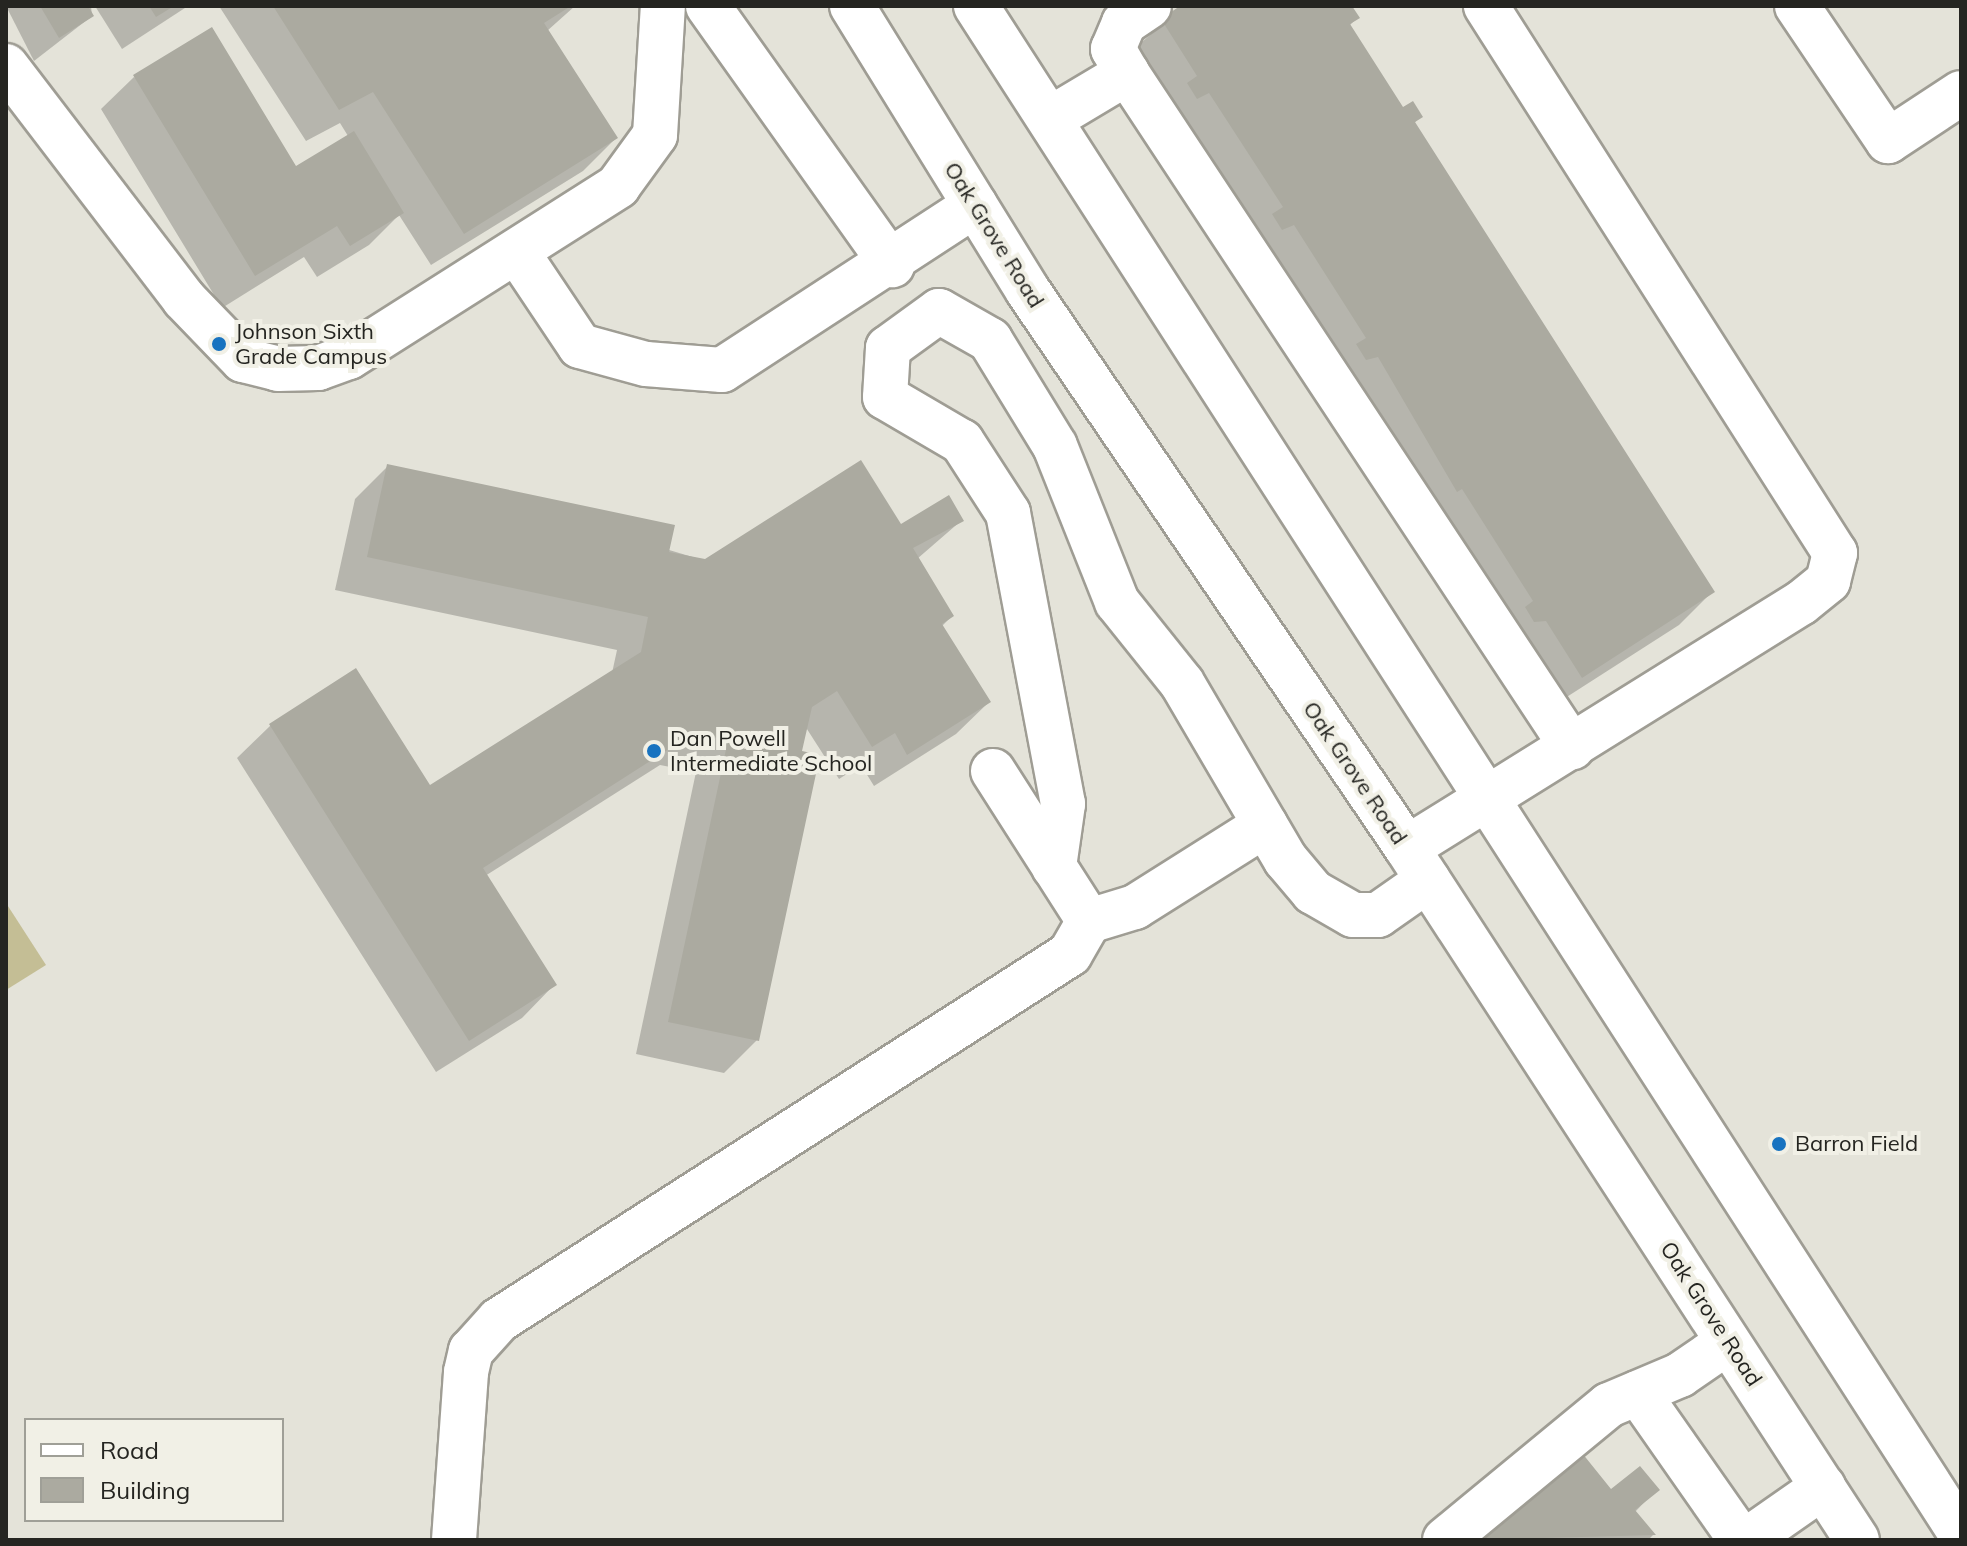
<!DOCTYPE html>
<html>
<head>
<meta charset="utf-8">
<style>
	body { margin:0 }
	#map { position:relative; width:1967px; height:1546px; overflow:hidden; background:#e4e3d9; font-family:Mulish,sans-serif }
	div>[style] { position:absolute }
	.green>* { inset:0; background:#c4be95 }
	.shadow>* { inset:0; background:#0003 }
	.building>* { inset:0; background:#abaaa0 }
	.roads { filter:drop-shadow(2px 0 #9f9d94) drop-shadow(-2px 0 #9f9d94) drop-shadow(0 2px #9f9d94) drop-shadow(0 -2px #9f9d94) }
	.minor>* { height:44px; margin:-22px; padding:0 22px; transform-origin:22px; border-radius:22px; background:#fff }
	.dots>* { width:22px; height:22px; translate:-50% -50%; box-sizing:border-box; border:4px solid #f1f0e6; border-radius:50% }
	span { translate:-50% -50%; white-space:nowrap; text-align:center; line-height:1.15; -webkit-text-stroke:8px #f1f0e6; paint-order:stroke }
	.street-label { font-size:22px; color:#252521 }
	.poi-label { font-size:22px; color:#252521 }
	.left { translate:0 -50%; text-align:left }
	.frame { position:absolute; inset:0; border:8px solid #252521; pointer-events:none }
	.legend { position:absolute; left:24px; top:1418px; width:260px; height:104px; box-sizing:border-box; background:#f1f0e6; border:2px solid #9f9f97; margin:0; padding:10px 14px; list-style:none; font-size:24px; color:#252521 }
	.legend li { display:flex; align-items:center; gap:16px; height:40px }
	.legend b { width:40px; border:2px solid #9f9f97 }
</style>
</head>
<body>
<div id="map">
	<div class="green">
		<i style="clip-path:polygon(6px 903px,46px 965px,6px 990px)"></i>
	</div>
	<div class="shadow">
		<i style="clip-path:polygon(6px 6px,91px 6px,92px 16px,34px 61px)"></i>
		<i style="clip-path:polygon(95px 6px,188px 6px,122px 49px)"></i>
		<i style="clip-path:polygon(219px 6px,575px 6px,547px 31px,616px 138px,583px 171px,431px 265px,399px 215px,369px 245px,317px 277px,304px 257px,222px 308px,101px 109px,134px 77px,296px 169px,348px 136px,340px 123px,306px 141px)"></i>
		<i style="clip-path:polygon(1184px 6px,1349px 6px,1357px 18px,1349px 26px,1402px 110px,1421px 116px,1413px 124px,1712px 592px,1679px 625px,1548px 709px,1129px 53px)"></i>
		<i style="clip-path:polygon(388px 466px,706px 561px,962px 520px,917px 559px,952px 616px,942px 626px,989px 702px,956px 734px,874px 786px,861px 765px,839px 779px,805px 726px,757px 1040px,724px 1073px,636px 1054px,696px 772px,660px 765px,485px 876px,554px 985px,522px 1018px,436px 1072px,237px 758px,270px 726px,356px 671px,429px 788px,612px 673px,617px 650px,335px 590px,355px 499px)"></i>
		<i style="clip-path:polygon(1657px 1489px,1635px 1512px,1653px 1535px,1648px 1540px,1468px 1540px,1611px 1492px)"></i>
	</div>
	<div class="building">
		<i style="clip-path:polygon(40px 6px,88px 6px,94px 16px,59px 38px)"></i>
		<i style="clip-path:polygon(149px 6px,174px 6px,156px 17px)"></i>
		<i style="clip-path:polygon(273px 6px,571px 6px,544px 23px,618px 138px,464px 234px,373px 92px,339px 110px)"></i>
		<i style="clip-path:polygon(1180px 6px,1352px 6px,1360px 18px,1350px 24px,1403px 107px,1413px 101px,1423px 117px,1415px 122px,1715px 592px,1582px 678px,1546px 621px,1534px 622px,1525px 607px,1533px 601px,1462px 489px,1457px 492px,1378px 357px,1366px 360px,1356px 344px,1366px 338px,1294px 225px,1282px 230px,1272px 214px,1283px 207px,1209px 93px,1197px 99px,1187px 83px,1197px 76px,1161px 19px)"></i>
		<i style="clip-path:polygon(212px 27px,296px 166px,354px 131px,404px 213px,350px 246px,337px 226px,255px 276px,133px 75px)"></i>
		<i style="clip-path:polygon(861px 460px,901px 524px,949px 495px,964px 521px,913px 548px,954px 616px,942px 624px,991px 702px,907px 755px,895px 733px,872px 747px,837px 691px,812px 707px,802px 751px,820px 755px,759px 1041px,668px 1022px,728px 740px,694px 733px,483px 868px,557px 985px,469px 1041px,269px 724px,356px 668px,430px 785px,641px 652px,648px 617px,367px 557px,387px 464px,675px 525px,669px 552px,705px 559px)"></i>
		<i style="clip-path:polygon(1578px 1448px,1611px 1489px,1640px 1466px,1660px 1490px,1635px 1510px,1656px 1535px,1465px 1540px)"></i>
	</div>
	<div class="roads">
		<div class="minor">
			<i style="left:708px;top:6px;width:318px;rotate:54.6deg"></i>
			<i style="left:852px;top:6px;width:335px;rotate:58.3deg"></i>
			<i style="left:1028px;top:291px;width:674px;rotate:55.77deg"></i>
			<i style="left:1407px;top:848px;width:825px;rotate:56.96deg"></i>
			<i style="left:976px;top:6px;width:1818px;rotate:57.19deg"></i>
			<i style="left:1797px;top:6px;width:163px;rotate:56deg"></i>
			<i style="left:1888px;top:141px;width:87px;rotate:-33.3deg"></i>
			<i style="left:6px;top:66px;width:293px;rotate:52.6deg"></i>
			<i style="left:184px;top:299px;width:85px;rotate:46deg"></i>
			<i style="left:243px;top:360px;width:36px;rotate:14deg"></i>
			<i style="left:278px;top:369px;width:40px;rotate:-1.4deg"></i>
			<i style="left:318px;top:368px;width:33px;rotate:-20deg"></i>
			<i style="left:349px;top:357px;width:319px;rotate:-32.4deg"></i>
			<i style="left:618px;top:186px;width:63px;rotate:-54deg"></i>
			<i style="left:655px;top:135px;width:129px;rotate:-86.5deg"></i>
			<i style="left:1127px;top:73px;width:808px;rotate:56.57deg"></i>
			<i style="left:1050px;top:119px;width:90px;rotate:-30.9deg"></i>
			<i style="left:1127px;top:73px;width:28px;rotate:-120deg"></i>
			<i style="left:1113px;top:49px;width:28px;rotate:-67deg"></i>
			<i style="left:1124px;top:23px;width:30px;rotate:-34deg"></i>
			<i style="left:517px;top:252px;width:113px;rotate:56.2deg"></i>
			<i style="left:580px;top:346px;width:68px;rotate:15.3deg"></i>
			<i style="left:646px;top:364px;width:76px;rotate:4.5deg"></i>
			<i style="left:722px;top:370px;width:302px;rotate:-33.1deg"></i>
			<i style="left:993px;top:771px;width:178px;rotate:57.4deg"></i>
			<i style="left:1407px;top:848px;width:464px;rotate:-31.9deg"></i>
			<i style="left:1801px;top:603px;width:35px;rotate:-39deg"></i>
			<i style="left:1828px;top:581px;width:29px;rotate:-76deg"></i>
			<i style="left:1835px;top:553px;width:649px;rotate:-122.54deg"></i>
			<i style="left:1054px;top:867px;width:64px;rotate:-81.9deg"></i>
			<i style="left:1063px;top:804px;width:296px;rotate:-100.7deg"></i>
			<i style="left:1008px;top:513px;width:85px;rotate:-122.9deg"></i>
			<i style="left:962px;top:442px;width:89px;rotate:-149.7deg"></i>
			<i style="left:885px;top:397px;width:49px;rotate:-86.5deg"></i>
			<i style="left:888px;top:348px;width:63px;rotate:-36deg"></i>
			<i style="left:939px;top:311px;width:59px;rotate:29.6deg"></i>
			<i style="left:990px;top:340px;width:124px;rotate:58.5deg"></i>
			<i style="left:1055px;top:446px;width:168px;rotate:68.3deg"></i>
			<i style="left:1117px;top:602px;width:104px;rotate:51.3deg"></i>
			<i style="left:1182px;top:683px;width:205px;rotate:59.6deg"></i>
			<i style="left:1286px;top:860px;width:42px;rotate:49.8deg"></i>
			<i style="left:1313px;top:892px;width:46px;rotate:29.9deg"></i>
			<i style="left:1353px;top:915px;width:25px"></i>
			<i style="left:1378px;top:915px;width:61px;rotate:-35deg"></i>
			<i style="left:1638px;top:1393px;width:179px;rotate:55deg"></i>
			<i style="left:454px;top:1540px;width:168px;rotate:-85.9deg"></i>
			<i style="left:466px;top:1372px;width:22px;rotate:-77deg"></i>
			<i style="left:471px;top:1351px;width:42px;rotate:-47.9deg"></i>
			<i style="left:499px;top:1320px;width:678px;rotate:-32.66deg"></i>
			<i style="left:1070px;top:954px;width:38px;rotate:-60deg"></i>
			<i style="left:1089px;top:921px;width:48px;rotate:-16.9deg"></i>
			<i style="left:1135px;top:907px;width:154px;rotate:-32.2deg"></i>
			<i style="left:1445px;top:1540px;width:212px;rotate:-39.5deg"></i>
			<i style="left:1609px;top:1405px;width:77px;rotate:-22.9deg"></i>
			<i style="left:1680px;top:1375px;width:58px;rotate:-34.5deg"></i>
			<i style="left:1747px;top:1540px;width:93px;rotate:-34.9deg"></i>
		</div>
	</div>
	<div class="dots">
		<i style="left:219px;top:344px;background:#1873c0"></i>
		<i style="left:654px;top:751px;background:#1873c0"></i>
		<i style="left:1779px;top:1144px;background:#1873c0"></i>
	</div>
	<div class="street-label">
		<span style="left:994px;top:235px;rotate:58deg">Oak Grove Road</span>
		<span style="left:1355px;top:773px;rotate:56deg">Oak Grove Road</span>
		<span style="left:1711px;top:1314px;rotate:57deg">Oak Grove Road</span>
	</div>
	<div class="poi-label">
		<span class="left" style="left:235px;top:344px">Johnson Sixth<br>Grade Campus</span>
		<span class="left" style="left:670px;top:751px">Dan Powell<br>Intermediate School</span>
		<span class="left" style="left:1795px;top:1144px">Barron Field</span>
	</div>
	<div class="frame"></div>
	<ul class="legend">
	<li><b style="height:10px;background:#fff"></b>Road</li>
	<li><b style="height:22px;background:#abaaa0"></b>Building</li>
	</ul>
</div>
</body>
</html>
